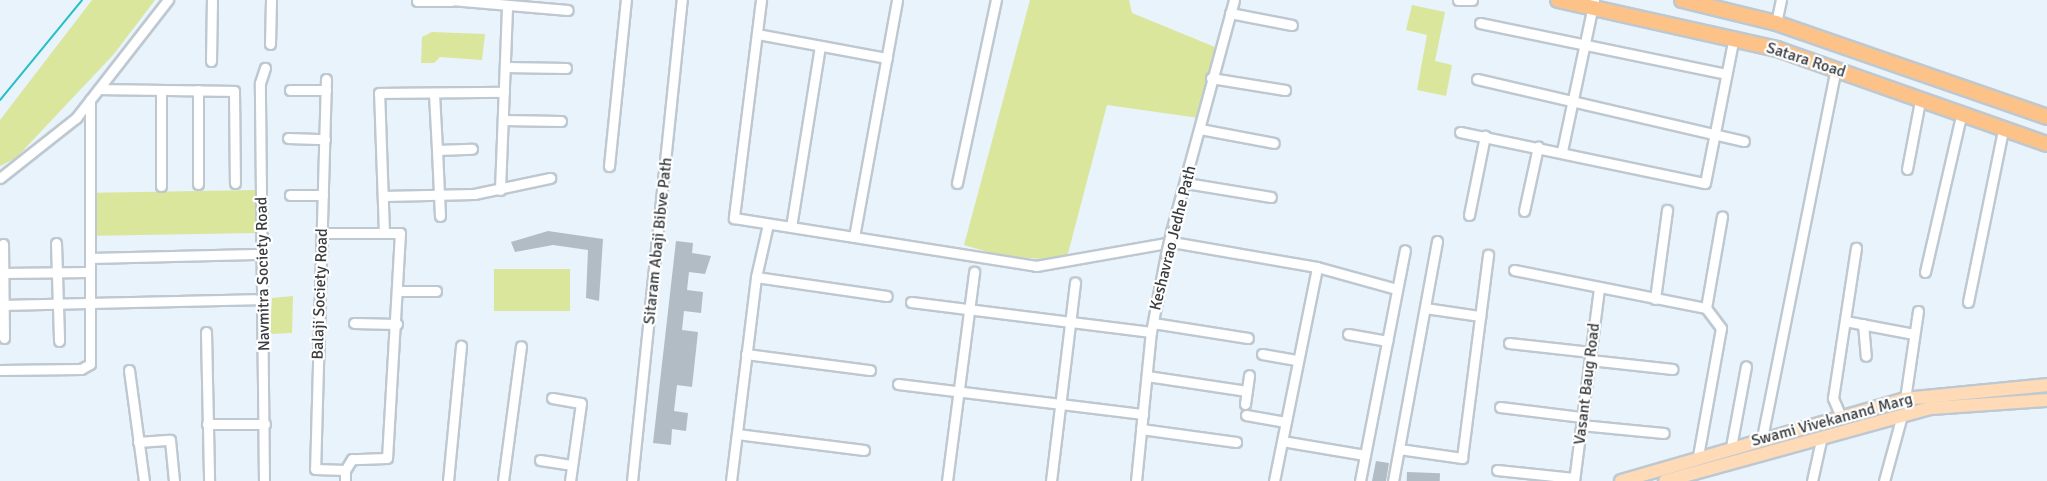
<!DOCTYPE html>
<html>
<head>
<meta charset="utf-8">
<style>
	body { margin:0 }
	#map { position:relative; width:2047px; height:481px; overflow:hidden; background:#e9f3fc; font-family:Signika,sans-serif }
	div>[style] { position:absolute }
	.green>* { inset:0; background:#d9e69c; transform-origin:0 0 }
	.stream>* { height:2px; margin:-1px; padding:0 1px; transform-origin:1px; border-radius:1px; background:#25c0c4 }
	.building>* { inset:0; background:#b2bcc4; transform-origin:0 0 }
	.roads { filter:drop-shadow(2px 0 #bec8d0) drop-shadow(-2px 0 #bec8d0) drop-shadow(0 2px #bec8d0) drop-shadow(0 -2px #bec8d0) }
	.minor>* { height:9px; margin:-4.5px; padding:0 4.5px; transform-origin:4.5px; border-radius:4.5px; background:#fff }
	.major>* { height:12px; margin:-6px; padding:0 6px; transform-origin:6px; border-radius:6px; background:#fedab7 }
	.highway>* { height:14px; margin:-7px; padding:0 7px; transform-origin:7px; border-radius:7px; background:#fdc287 }
	.bridges { filter:drop-shadow(2px 0 #bec8d0) drop-shadow(-2px 0 #bec8d0) drop-shadow(0 2px #bec8d0) drop-shadow(0 -2px #bec8d0) }
	.minor-bridge>* { height:9px; margin:-4.5px; padding:0 4.5px; transform-origin:4.5px; border-radius:4.5px; background:#fff }
	span { translate:-50% -50%; white-space:nowrap; text-align:center; line-height:1.15; -webkit-text-stroke:4.5px #fff; paint-order:stroke }
	.street-label { font-size:16px; color:#393d40 }
</style>
</head>
<body>
<div id="map">
	<div class="green">
		<i style="clip-path:polygon(92px 0,155px 0,114px 54px,16px 158px,0 166px,0 120px)"></i>
		<i style="clip-path:polygon(1030px 0,1129px 0,1132px 13px,1215px 47px,1199px 118px,1107px 105px,1066px 261px,1002px 256px,964px 245px)"></i>
		<i style="clip-path:polygon(1412px 5px,1445px 12px,1435px 61px,1452px 65px,1446px 96px,1417px 90px,1427px 35px,1406px 30px)"></i>
		<i style="clip-path:polygon(432px 32px,485px 34px,482px 60px,440px 57px,434px 63px,421px 63px,422px 37px)"></i>
		<i style="left:259px;top:190px;width:43px;height:163px;rotate:89deg"></i>
		<i style="left:570px;top:269px;width:42px;height:76px;rotate:90deg"></i>
		<i style="clip-path:polygon(293px 296px,292px 333px,270px 334px,272px 298px)"></i>
	</div>
	<div class="stream">
		<i style="left:0;top:100px;width:129px;rotate:-50.6deg"></i>
	</div>
	<div class="building">
		<i style="clip-path:polygon(548px 231px,603px 239px,599px 301px,586px 298px,588px 250px,553px 245px,515px 252px,511px 242px)"></i>
		<i style="clip-path:polygon(676px 241px,693px 243px,692px 253px,711px 256px,705px 274px,689px 272px,687px 290px,703px 292px,701px 313px,684px 311px,682px 330px,698px 332px,692px 387px,677px 385px,674px 411px,688px 413px,686px 431px,672px 429px,671px 445px,653px 443px)"></i>
		<i style="clip-path:polygon(1376px 461px,1389px 463px,1386px 481px,1372px 481px)"></i>
		<i style="left:1407px;top:472px;width:33px;height:9px;rotate:2deg"></i>
	</div>
	<div class="roads">
		<div class="minor">
			<i style="left:451px;top:0;width:117px;rotate:4.9deg"></i>
			<i style="left:761px;top:0;width:220px;rotate:97.1deg"></i>
			<i style="left:734px;top:218px;width:306px;rotate:9deg"></i>
			<i style="left:1036px;top:266px;width:138px;rotate:-10deg"></i>
			<i style="left:1172px;top:242px;width:147px;rotate:9.8deg"></i>
			<i style="left:1317px;top:267px;width:83px;rotate:15.4deg"></i>
			<i style="left:1458px;top:0;width:14px"></i>
			<i style="left:417px;top:1px;width:34px"></i>
			<i style="left:1230px;top:13px;width:63px;rotate:11deg"></i>
			<i style="left:1480px;top:23px;width:251px;rotate:11.7deg"></i>
			<i style="left:1776px;top:23px;width:24px;rotate:-78deg"></i>
			<i style="left:757px;top:34px;width:132px;rotate:10.5deg"></i>
			<i style="left:270px;top:44px;width:44px;rotate:-88.7deg"></i>
			<i style="left:211px;top:61px;width:61px;rotate:-89.1deg"></i>
			<i style="left:505px;top:67px;width:61px;rotate:0.9deg"></i>
			<i style="left:1211px;top:78px;width:75px;rotate:9.2deg"></i>
			<i style="left:326px;top:79px;width:390px;rotate:91.6deg"></i>
			<i style="left:315px;top:469px;width:30px;rotate:2deg"></i>
			<i style="left:345px;top:470px;width:11px;rotate:90deg"></i>
			<i style="left:1477px;top:79px;width:274px;rotate:13.1deg"></i>
			<i style="left:99px;top:89px;width:135px;rotate:0.8deg"></i>
			<i style="left:234px;top:91px;width:92px;rotate:89.4deg"></i>
			<i style="left:161px;top:90px;width:96px;rotate:90deg"></i>
			<i style="left:290px;top:90px;width:36px"></i>
			<i style="left:434px;top:94px;width:56px;rotate:86.9deg"></i>
			<i style="left:503px;top:120px;width:58px;rotate:1deg"></i>
			<i style="left:1200px;top:129px;width:75px;rotate:10.7deg"></i>
			<i style="left:1460px;top:132px;width:250px;rotate:11.8deg"></i>
			<i style="left:1705px;top:183px;width:149px;rotate:-78.8deg"></i>
			<i style="left:288px;top:138px;width:37px;rotate:2deg"></i>
			<i style="left:1562px;top:151px;width:154px;rotate:-78deg"></i>
			<i style="left:609px;top:166px;width:167px;rotate:-84.2deg"></i>
			<i style="left:1907px;top:169px;width:69px;rotate:-79.2deg"></i>
			<i style="left:0;top:178px;width:97px;rotate:-38.3deg"></i>
			<i style="left:76px;top:118px;width:150px;rotate:-52.1deg"></i>
			<i style="left:957px;top:183px;width:187px;rotate:-78deg"></i>
			<i style="left:1186px;top:183px;width:86px;rotate:9.4deg"></i>
			<i style="left:198px;top:184px;width:94px;rotate:-90deg"></i>
			<i style="left:500px;top:190px;width:185px;rotate:-87.8deg"></i>
			<i style="left:290px;top:195px;width:33px"></i>
			<i style="left:383px;top:196px;width:91px;rotate:-1.3deg"></i>
			<i style="left:474px;top:194px;width:78px;rotate:-11.9deg"></i>
			<i style="left:1524px;top:211px;width:66px;rotate:-77.7deg"></i>
			<i style="left:1469px;top:215px;width:81px;rotate:-78.6deg"></i>
			<i style="left:440px;top:216px;width:66px;rotate:-92.6deg"></i>
			<i style="left:437px;top:150px;width:35px;rotate:-2deg"></i>
			<i style="left:791px;top:227px;width:183px;rotate:-80.9deg"></i>
			<i style="left:1171px;top:232px;width:240px;rotate:-74.8deg"></i>
			<i style="left:322px;top:233px;width:78px"></i>
			<i style="left:400px;top:233px;width:225px;rotate:93.3deg"></i>
			<i style="left:387px;top:458px;width:35px;rotate:178deg"></i>
			<i style="left:352px;top:459px;width:13px;rotate:122deg"></i>
			<i style="left:384px;top:233px;width:140px;rotate:-92deg"></i>
			<i style="left:379px;top:93px;width:125px;rotate:-0.5deg"></i>
			<i style="left:854px;top:237px;width:241px;rotate:-79.7deg"></i>
			<i style="left:56px;top:243px;width:98px;rotate:88.2deg"></i>
			<i style="left:3px;top:244px;width:94px;rotate:89.4deg"></i>
			<i style="left:90px;top:258px;width:165px;rotate:-1.4deg"></i>
			<i style="left:1514px;top:270px;width:196px;rotate:11.2deg"></i>
			<i style="left:1925px;top:272px;width:160px;rotate:-77deg"></i>
			<i style="left:1px;top:273px;width:89px;rotate:-0.6deg"></i>
			<i style="left:756px;top:277px;width:132px;rotate:8.3deg"></i>
			<i style="left:399px;top:291px;width:37px"></i>
			<i style="left:1655px;top:299px;width:90px;rotate:-82.3deg"></i>
			<i style="left:911px;top:302px;width:242px;rotate:7.1deg"></i>
			<i style="left:1968px;top:302px;width:176px;rotate:-78.5deg"></i>
			<i style="left:0;top:305px;width:255px;rotate:-1.3deg"></i>
			<i style="left:1425px;top:308px;width:56px;rotate:8.3deg"></i>
			<i style="left:1845px;top:321px;width:70px;rotate:10.7deg"></i>
			<i style="left:354px;top:323px;width:43px;rotate:1.3deg"></i>
			<i style="left:1153px;top:323px;width:96px;rotate:9deg"></i>
			<i style="left:1863px;top:324px;width:32px;rotate:85deg"></i>
			<i style="left:206px;top:332px;width:149px;rotate:88.8deg"></i>
			<i style="left:1348px;top:334px;width:40px;rotate:10deg"></i>
			<i style="left:1509px;top:343px;width:82px;rotate:6.3deg"></i>
			<i style="left:746px;top:354px;width:125px;rotate:7.4deg"></i>
			<i style="left:1262px;top:354px;width:36px;rotate:10deg"></i>
			<i style="left:1590px;top:360px;width:83px;rotate:6.2deg"></i>
			<i style="left:0;top:370px;width:81px;rotate:-0.7deg"></i>
			<i style="left:81px;top:369px;width:10px;rotate:-29deg"></i>
			<i style="left:90px;top:364px;width:264px;rotate:-90deg"></i>
			<i style="left:129px;top:370px;width:112px;rotate:82.3deg"></i>
			<i style="left:1147px;top:376px;width:101px;rotate:8.5deg"></i>
			<i style="left:898px;top:384px;width:247px;rotate:7deg"></i>
			<i style="left:552px;top:398px;width:29px;rotate:10deg"></i>
			<i style="left:581px;top:403px;width:79px;rotate:98deg"></i>
			<i style="left:1905px;top:399px;width:89px;rotate:-81.6deg"></i>
			<i style="left:1245px;top:404px;width:29px;rotate:-82deg"></i>
			<i style="left:1500px;top:407px;width:83px;rotate:7deg"></i>
			<i style="left:1246px;top:415px;width:40px;rotate:10deg"></i>
			<i style="left:1841px;top:417px;width:21px;rotate:-113deg"></i>
			<i style="left:1833px;top:398px;width:152px;rotate:-81.3deg"></i>
			<i style="left:207px;top:424px;width:58px"></i>
			<i style="left:1581px;top:425px;width:83px;rotate:5.5deg"></i>
			<i style="left:1141px;top:429px;width:96px;rotate:7.8deg"></i>
			<i style="left:737px;top:434px;width:128px;rotate:7.2deg"></i>
			<i style="left:1762px;top:438px;width:376px;rotate:-78.7deg"></i>
			<i style="left:1282px;top:441px;width:84px;rotate:9.6deg"></i>
			<i style="left:138px;top:442px;width:32px;rotate:-4deg"></i>
			<i style="left:170px;top:440px;width:41px;rotate:84.4deg"></i>
			<i style="left:1731px;top:447px;width:82px;rotate:-79.5deg"></i>
			<i style="left:1399px;top:449px;width:64px;rotate:8.1deg"></i>
			<i style="left:1462px;top:458px;width:205px;rotate:-82.7deg"></i>
			<i style="left:1698px;top:456px;width:130px;rotate:-79.8deg"></i>
			<i style="left:1721px;top:328px;width:25px;rotate:-127deg"></i>
			<i style="left:1706px;top:308px;width:93px;rotate:-80.1deg"></i>
			<i style="left:540px;top:460px;width:31px;rotate:9deg"></i>
			<i style="left:1497px;top:470px;width:77px;rotate:5.9deg"></i>
			<i style="left:264px;top:481px;width:398px;rotate:-90.6deg"></i>
			<i style="left:260px;top:83px;width:16px;rotate:-72deg"></i>
			<i style="left:448px;top:481px;width:136px;rotate:-84.5deg"></i>
			<i style="left:503px;top:481px;width:136px;rotate:-82.4deg"></i>
			<i style="left:632px;top:481px;width:484px;rotate:-84.1deg"></i>
			<i style="left:731px;top:481px;width:206px;rotate:-83deg"></i>
			<i style="left:756px;top:277px;width:54px;rotate:-77.2deg"></i>
			<i style="left:947px;top:481px;width:211px;rotate:-82.6deg"></i>
			<i style="left:1051px;top:481px;width:200px;rotate:-83.1deg"></i>
			<i style="left:1136px;top:481px;width:150px;rotate:-84.3deg"></i>
			<i style="left:1151px;top:332px;width:79px;rotate:-79.1deg"></i>
			<i style="left:1274px;top:481px;width:218px;rotate:-78.6deg"></i>
			<i style="left:1360px;top:481px;width:235px;rotate:-79deg"></i>
			<i style="left:1393px;top:481px;width:244px;rotate:-79.6deg"></i>
			<i style="left:1574px;top:481px;width:195px;rotate:-82.6deg"></i>
			<i style="left:1812px;top:481px;width:46px;rotate:-77.5deg"></i>
			<i style="left:1884px;top:481px;width:68px;rotate:-74.7deg"></i>
		</div>
		<div class="major">
			<i style="left:1621px;top:481px;width:296px;rotate:-16.1deg"></i>
			<i style="left:1905px;top:399px;width:143px;rotate:-5.6deg"></i>
			<i style="left:1665px;top:481px;width:275px;rotate:-15.4deg"></i>
			<i style="left:1930px;top:408px;width:117px;rotate:-3.9deg"></i>
		</div>
		<div class="highway">
			<i style="left:1558px;top:0;width:224px;rotate:12.6deg"></i>
			<i style="left:1777px;top:49px;width:286px;rotate:19.4deg"></i>
			<i style="left:1682px;top:0;width:97px;rotate:13.7deg"></i>
			<i style="left:1776px;top:23px;width:287px;rotate:19.1deg"></i>
		</div>
	</div>
	<div class="bridges">
		<div class="minor-bridge">
			<i style="left:1166px;top:254px;width:23px;rotate:-77deg"></i>
		</div>
	</div>
	<div class="street-label">
		<span style="left:1806px;top:60px;rotate:18deg">Satara Road</span>
		<span style="left:1173px;top:238px;rotate:-76deg">Keshavrao Jedhe Path</span>
		<span style="left:658px;top:241px;rotate:-84deg">Sitaram Abaji Bibve Path</span>
		<span style="left:263px;top:274px;rotate:-91deg">Navmitra Society Road</span>
		<span style="left:320px;top:294px;rotate:-88deg">Balaji Society Road</span>
		<span style="left:1587px;top:384px;rotate:-83deg">Vasant Baug Road</span>
		<span style="left:1832px;top:420px;rotate:-15deg">Swami Vivekanand Marg</span>
	</div>
</div>
</body>
</html>
